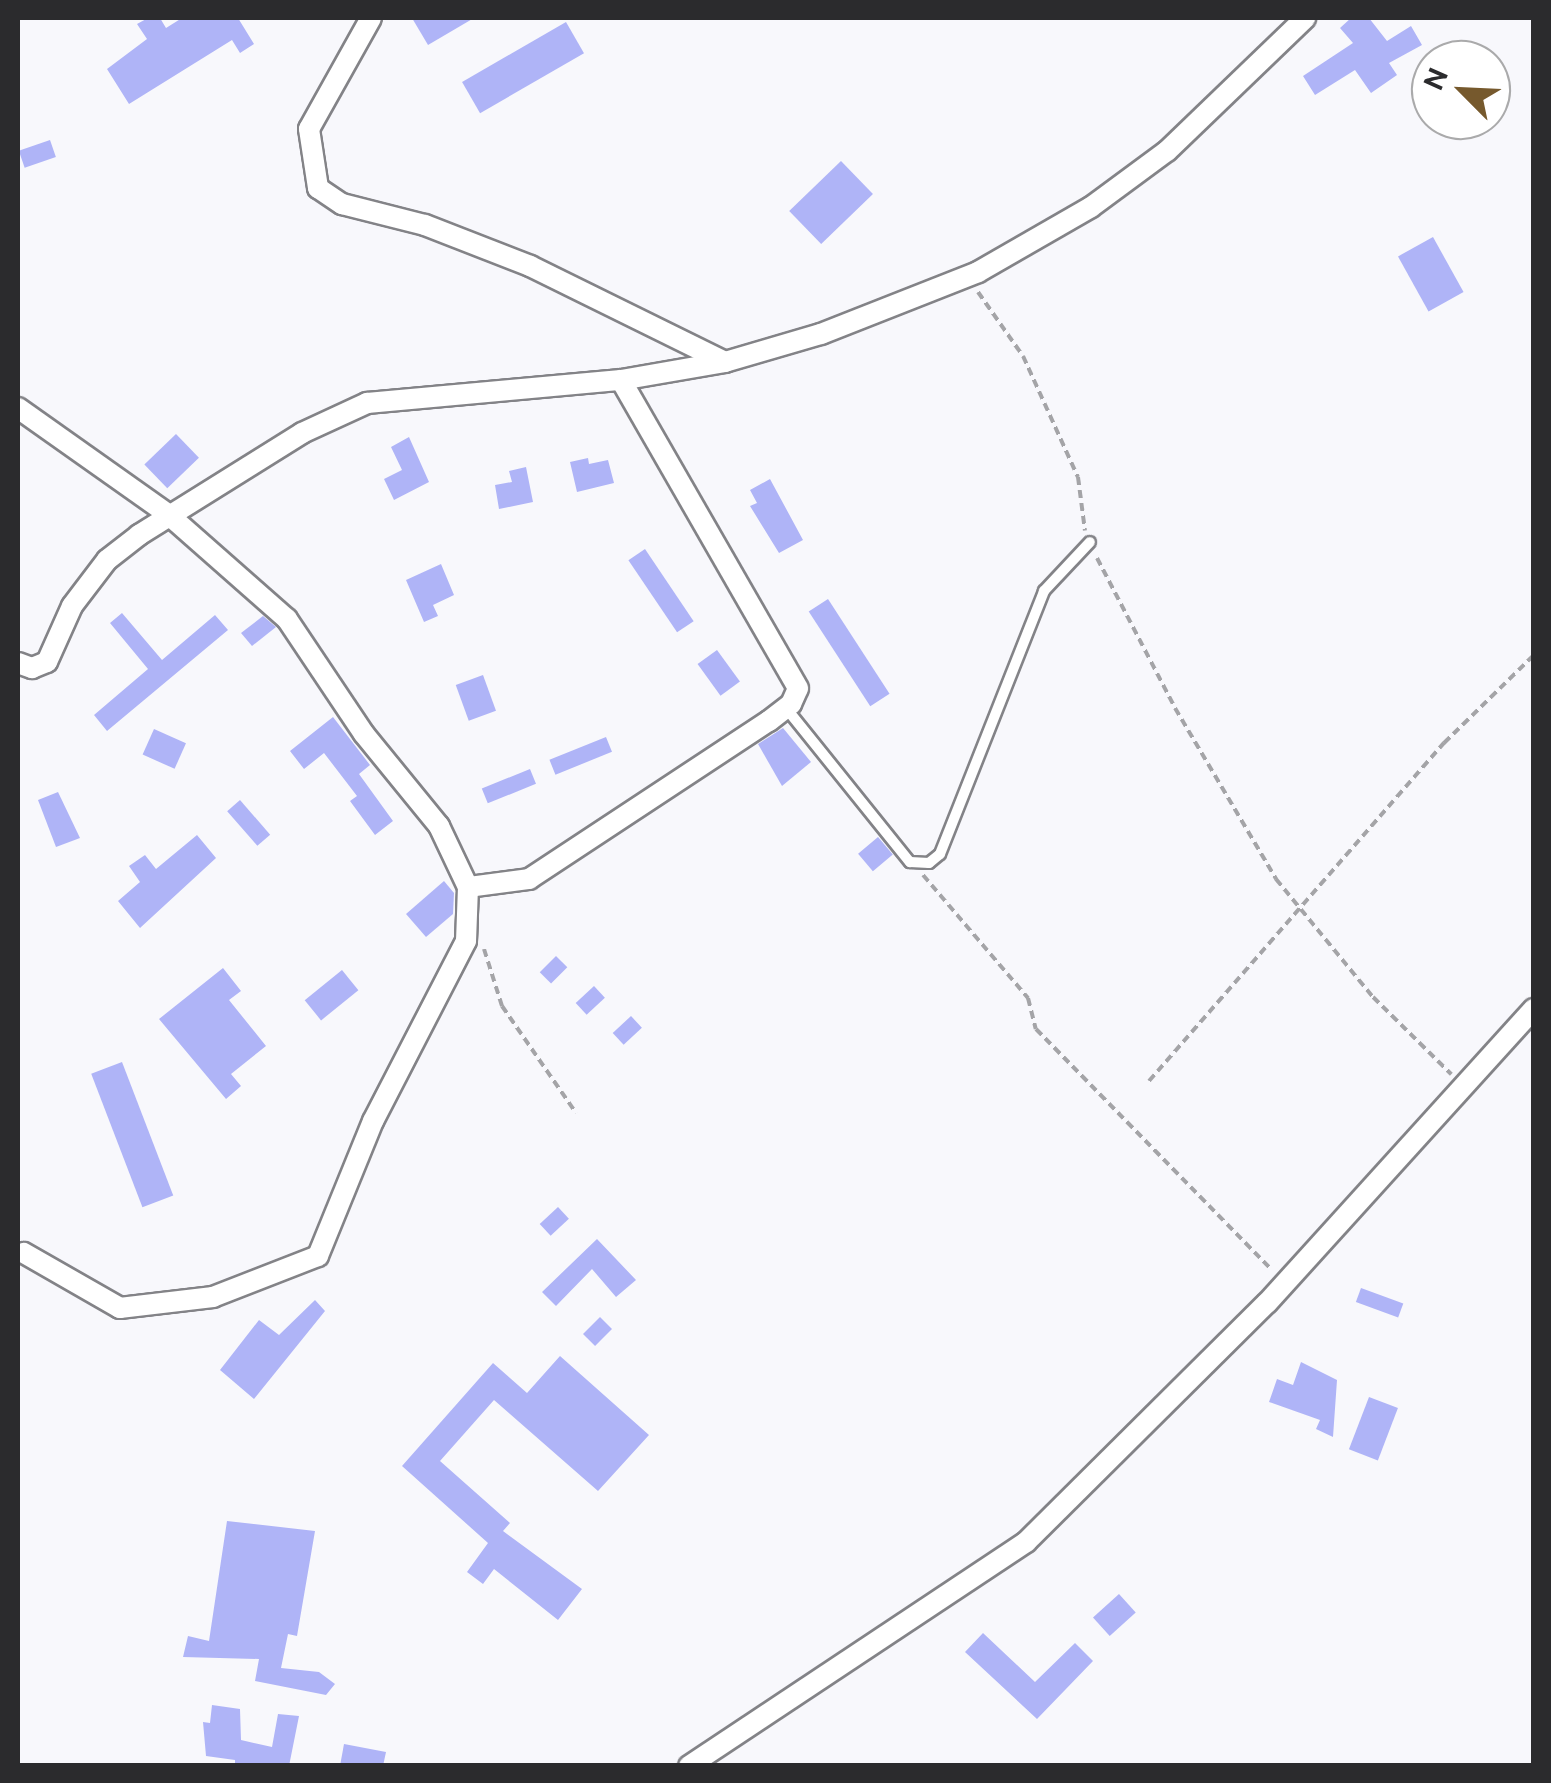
<!DOCTYPE html>
<html>
<head>
<meta charset="utf-8">
<style>
	body { margin:0 }
	#map { position:relative; width:1551px; height:1783px; overflow:hidden; background:#f8f8fc; font-family:Ubuntu,sans-serif }
	div>[style] { position:absolute }
	.building>* { inset:0; background:#afb4f7; transform-origin:0 0 }
	.path>* { height:4px; margin-top:-2px; transform-origin:0; background:repeating-linear-gradient(90deg,#a4a4a7 0 8px,transparent 0 13px) }
	.roads { filter:drop-shadow(2px 0 #838387) drop-shadow(-2px 0 #838387) drop-shadow(0 2px #838387) drop-shadow(0 -2px #838387) }
	.lane>* { height:10px; margin:-5px; padding:0 5px; transform-origin:5px; border-radius:5px; background:#fff }
	.street>* { height:20px; margin:-10px; padding:0 10px; transform-origin:10px; border-radius:10px; background:#fff }
	span { translate:-50% -50%; white-space:nowrap; text-align:center; line-height:1.15; -webkit-text-stroke:8px #fff; paint-order:stroke }
	.frame { position:absolute; inset:0; border:20px solid #2b2b2d; pointer-events:none }
	.north { position:absolute; left:1411px; top:40px; width:100px; height:100px; box-sizing:border-box; background:#fff; border:2px solid #aaaaab; border-radius:50%; rotate:294deg; font-size:28px; font-weight:700; line-height:40px; text-align:center; color:#2b2b2d }
	.north::after { content:''; display:block; margin:auto; width:35px; height:45px; background:#76592d; clip-path:polygon(50% 0,100% 100%,50% 72%,0 100%) }
</style>
</head>
<body>
<div id="map">
	<div class="building">
		<i style="clip-path:polygon(148px 18px,160px 18px,166px 28px,182px 18px,238px 18px,254px 44px,240px 53px,232px 40px,129px 104px,107px 69px,147px 39px,137px 24px)"></i>
		<i style="clip-path:polygon(412px 18px,474px 18px,428px 45px)"></i>
		<i style="clip-path:polygon(1351px 18px,1369px 18px,1387px 41px,1411px 26px,1422px 45px,1389px 63px,1397px 75px,1371px 93px,1355px 70px,1315px 95px,1303px 76px,1353px 43px,1340px 28px)"></i>
		<i style="left:566px;top:22px;width:36px;height:120px;rotate:60deg"></i>
		<i style="left:50px;top:140px;width:18px;height:33px;rotate:71deg"></i>
		<i style="left:841px;top:161px;width:46px;height:72px;rotate:46deg"></i>
		<i style="left:1433px;top:237px;width:63px;height:40px;rotate:61deg"></i>
		<i style="left:176px;top:434px;width:33px;height:44px;rotate:46deg"></i>
		<i style="clip-path:polygon(409px 437px,429px 482px,394px 500px,384px 479px,402px 470px,391px 447px)"></i>
		<i style="clip-path:polygon(588px 458px,589px 464px,608px 460px,614px 483px,577px 492px,570px 462px)"></i>
		<i style="clip-path:polygon(526px 467px,533px 502px,499px 509px,495px 485px,512px 482px,509px 471px)"></i>
		<i style="clip-path:polygon(770px 479px,803px 540px,779px 553px,750px 506px,757px 503px,750px 490px)"></i>
		<i style="left:645px;top:549px;width:87px;height:20px;rotate:56deg"></i>
		<i style="clip-path:polygon(441px 564px,454px 595px,433px 605px,438px 616px,424px 622px,406px 580px)"></i>
		<i style="left:828px;top:599px;width:113px;height:23px;rotate:57deg"></i>
		<i style="clip-path:polygon(122px 613px,162px 660px,215px 615px,228px 630px,107px 731px,94px 715px,148px 669px,110px 623px)"></i>
		<i style="clip-path:polygon(263px 616px,276px 627px,252px 646px,241px 633px)"></i>
		<i style="left:717px;top:650px;width:39px;height:24px;rotate:54deg"></i>
		<i style="left:483px;top:675px;width:38px;height:29px;rotate:70deg"></i>
		<i style="clip-path:polygon(333px 717px,370px 765px,359px 774px,393px 821px,375px 835px,350px 801px,357px 796px,324px 753px,304px 769px,290px 751px)"></i>
		<i style="clip-path:polygon(783px 728px,811px 762px,782px 786px,758px 744px)"></i>
		<i style="left:154px;top:729px;width:35px;height:28px;rotate:24deg"></i>
		<i style="left:606px;top:737px;width:16px;height:61px;rotate:68deg"></i>
		<i style="left:530px;top:769px;width:16px;height:52px;rotate:68deg"></i>
		<i style="clip-path:polygon(58px 792px,80px 838px,56px 847px,38px 800px)"></i>
		<i style="left:240px;top:800px;width:46px;height:17px;rotate:49deg"></i>
		<i style="clip-path:polygon(197px 835px,216px 858px,140px 928px,118px 901px,140px 882px,129px 866px,145px 855px,156px 869px)"></i>
		<i style="left:878px;top:837px;width:23px;height:26px;rotate:50deg"></i>
		<i style="clip-path:polygon(444px 881px,454px 893px,453px 914px,426px 937px,406px 914px)"></i>
		<i style="left:556px;top:956px;width:16px;height:23px;rotate:45deg"></i>
		<i style="clip-path:polygon(223px 968px,241px 991px,229px 1000px,266px 1046px,231px 1074px,241px 1086px,226px 1099px,159px 1019px)"></i>
		<i style="left:342px;top:970px;width:26px;height:48px;rotate:51deg"></i>
		<i style="left:594px;top:986px;width:16px;height:25px;rotate:47deg"></i>
		<i style="left:631px;top:1016px;width:16px;height:25px;rotate:47deg"></i>
		<i style="left:122px;top:1062px;width:143px;height:33px;rotate:69deg"></i>
		<i style="left:558px;top:1207px;width:16px;height:25px;rotate:47deg"></i>
		<i style="clip-path:polygon(597px 1239px,636px 1280px,616px 1297px,592px 1269px,556px 1306px,542px 1292px)"></i>
		<i style="left:1361px;top:1288px;width:45px;height:15px;rotate:20deg"></i>
		<i style="clip-path:polygon(315px 1300px,325px 1311px,254px 1399px,220px 1370px,259px 1320px,279px 1335px)"></i>
		<i style="left:600px;top:1317px;width:17px;height:24px;rotate:45deg"></i>
		<i style="clip-path:polygon(560px 1356px,649px 1435px,598px 1491px,494px 1400px,440px 1461px,510px 1523px,503px 1531px,582px 1589px,558px 1620px,494px 1569px,483px 1584px,467px 1572px,488px 1543px,402px 1466px,493px 1363px,527px 1393px)"></i>
		<i style="clip-path:polygon(1301px 1362px,1337px 1380px,1333px 1437px,1316px 1429px,1320px 1420px,1269px 1402px,1277px 1379px,1293px 1385px)"></i>
		<i style="left:1369px;top:1397px;width:31px;height:56px;rotate:21deg"></i>
		<i style="clip-path:polygon(227px 1521px,315px 1531px,297px 1636px,288px 1634px,281px 1668px,319px 1672px,335px 1684px,326px 1695px,255px 1681px,259px 1659px,183px 1657px,188px 1636px,209px 1641px)"></i>
		<i style="left:1119px;top:1594px;width:25px;height:35px;rotate:48deg"></i>
		<i style="clip-path:polygon(983px 1633px,1035px 1682px,1075px 1643px,1093px 1661px,1037px 1719px,965px 1652px)"></i>
		<i style="clip-path:polygon(212px 1705px,240px 1709px,241px 1740px,272px 1747px,278px 1714px,299px 1716px,289px 1766px,235px 1766px,235px 1760px,206px 1756px,203px 1722px,210px 1723px)"></i>
		<i style="clip-path:polygon(344px 1744px,386px 1752px,383px 1766px,340px 1766px)"></i>
	</div>
	<div class="path">
		<i style="left:978px;top:292px;width:78px;rotate:54.9deg"></i>
		<i style="left:1023px;top:356px;width:133px;rotate:65.6deg"></i>
		<i style="left:1078px;top:477px;width:54px;rotate:82.6deg"></i>
		<i style="left:1097px;top:558px;width:169px;rotate:62.5deg"></i>
		<i style="left:1175px;top:708px;width:199px;rotate:59.4deg"></i>
		<i style="left:1276px;top:879px;width:153px;rotate:50.6deg"></i>
		<i style="left:1373px;top:997px;width:110px;rotate:44.6deg"></i>
		<i style="left:923px;top:875px;width:162px;rotate:49.5deg"></i>
		<i style="left:1028px;top:998px;width:32px;rotate:76deg"></i>
		<i style="left:1036px;top:1029px;width:336px;rotate:45.6deg"></i>
		<i style="left:484px;top:949px;width:60px;rotate:72.5deg"></i>
		<i style="left:502px;top:1006px;width:130px;rotate:55.3deg"></i>
		<i style="left:1149px;top:1081px;width:449px;rotate:-48.9deg"></i>
		<i style="left:1444px;top:743px;width:126px;rotate:-44.4deg"></i>
	</div>
	<div class="roads">
		<div class="lane">
			<i style="left:786px;top:708px;width:198px;rotate:51.2deg"></i>
			<i style="left:910px;top:862px;width:19px;rotate:3deg"></i>
			<i style="left:929px;top:863px;width:14px;rotate:-39deg"></i>
			<i style="left:940px;top:854px;width:283px;rotate:-68.4deg"></i>
			<i style="left:1044px;top:591px;width:67px;rotate:-46.8deg"></i>
		</div>
		<div class="street">
			<i style="left:371px;top:18px;width:127px;rotate:119.2deg"></i>
			<i style="left:309px;top:129px;width:60px;rotate:81.3deg"></i>
			<i style="left:318px;top:188px;width:29px;rotate:34deg"></i>
			<i style="left:342px;top:204px;width:86px;rotate:14.2deg"></i>
			<i style="left:425px;top:225px;width:113px;rotate:21.3deg"></i>
			<i style="left:530px;top:266px;width:217px;rotate:26.2deg"></i>
			<i style="left:18px;top:408px;width:185px;rotate:35.3deg"></i>
			<i style="left:169px;top:515px;width:157px;rotate:41.4deg"></i>
			<i style="left:287px;top:619px;width:138px;rotate:56.2deg"></i>
			<i style="left:364px;top:734px;width:119px;rotate:50.8deg"></i>
			<i style="left:439px;top:826px;width:68px;rotate:64.6deg"></i>
			<i style="left:468px;top:887px;width:54px;rotate:92.1deg"></i>
			<i style="left:466px;top:941px;width:203px;rotate:117.3deg"></i>
			<i style="left:373px;top:1121px;width:146px;rotate:112.2deg"></i>
			<i style="left:318px;top:1256px;width:113px;rotate:158.7deg"></i>
			<i style="left:213px;top:1297px;width:94px;rotate:173.3deg"></i>
			<i style="left:120px;top:1308px;width:111px;rotate:-150.2deg"></i>
			<i style="left:18px;top:663px;width:15px;rotate:20deg"></i>
			<i style="left:32px;top:668px;width:16px;rotate:-22deg"></i>
			<i style="left:47px;top:662px;width:61px;rotate:-65.9deg"></i>
			<i style="left:72px;top:606px;width:58px;rotate:-52.7deg"></i>
			<i style="left:107px;top:560px;width:41px;rotate:-38deg"></i>
			<i style="left:139px;top:535px;width:192px;rotate:-32deg"></i>
			<i style="left:302px;top:433px;width:72px;rotate:-24.8deg"></i>
			<i style="left:367px;top:403px;width:255px;rotate:-5.2deg"></i>
			<i style="left:621px;top:380px;width:106px;rotate:-9.8deg"></i>
			<i style="left:725px;top:362px;width:100px;rotate:-16.3deg"></i>
			<i style="left:821px;top:334px;width:169px;rotate:-21.5deg"></i>
			<i style="left:978px;top:272px;width:130px;rotate:-29.9deg"></i>
			<i style="left:1091px;top:207px;width:94px;rotate:-36.4deg"></i>
			<i style="left:1167px;top:151px;width:192px;rotate:-43.9deg"></i>
			<i style="left:468px;top:887px;width:62px;rotate:-7.5deg"></i>
			<i style="left:529px;top:879px;width:287px;rotate:-33.4deg"></i>
			<i style="left:769px;top:721px;width:28px;rotate:-38deg"></i>
			<i style="left:791px;top:704px;width:17px;rotate:-66deg"></i>
			<i style="left:798px;top:688px;width:355px;rotate:-119.9deg"></i>
			<i style="left:689px;top:1766px;width:405px;rotate:-33.6deg"></i>
			<i style="left:1026px;top:1542px;width:339px;rotate:-44.8deg"></i>
			<i style="left:1267px;top:1303px;width:397px;rotate:-47.8deg"></i>
		</div>
	</div>
	<div class="frame"></div>
	<div class="north">N</div>
</div>
</body>
</html>
